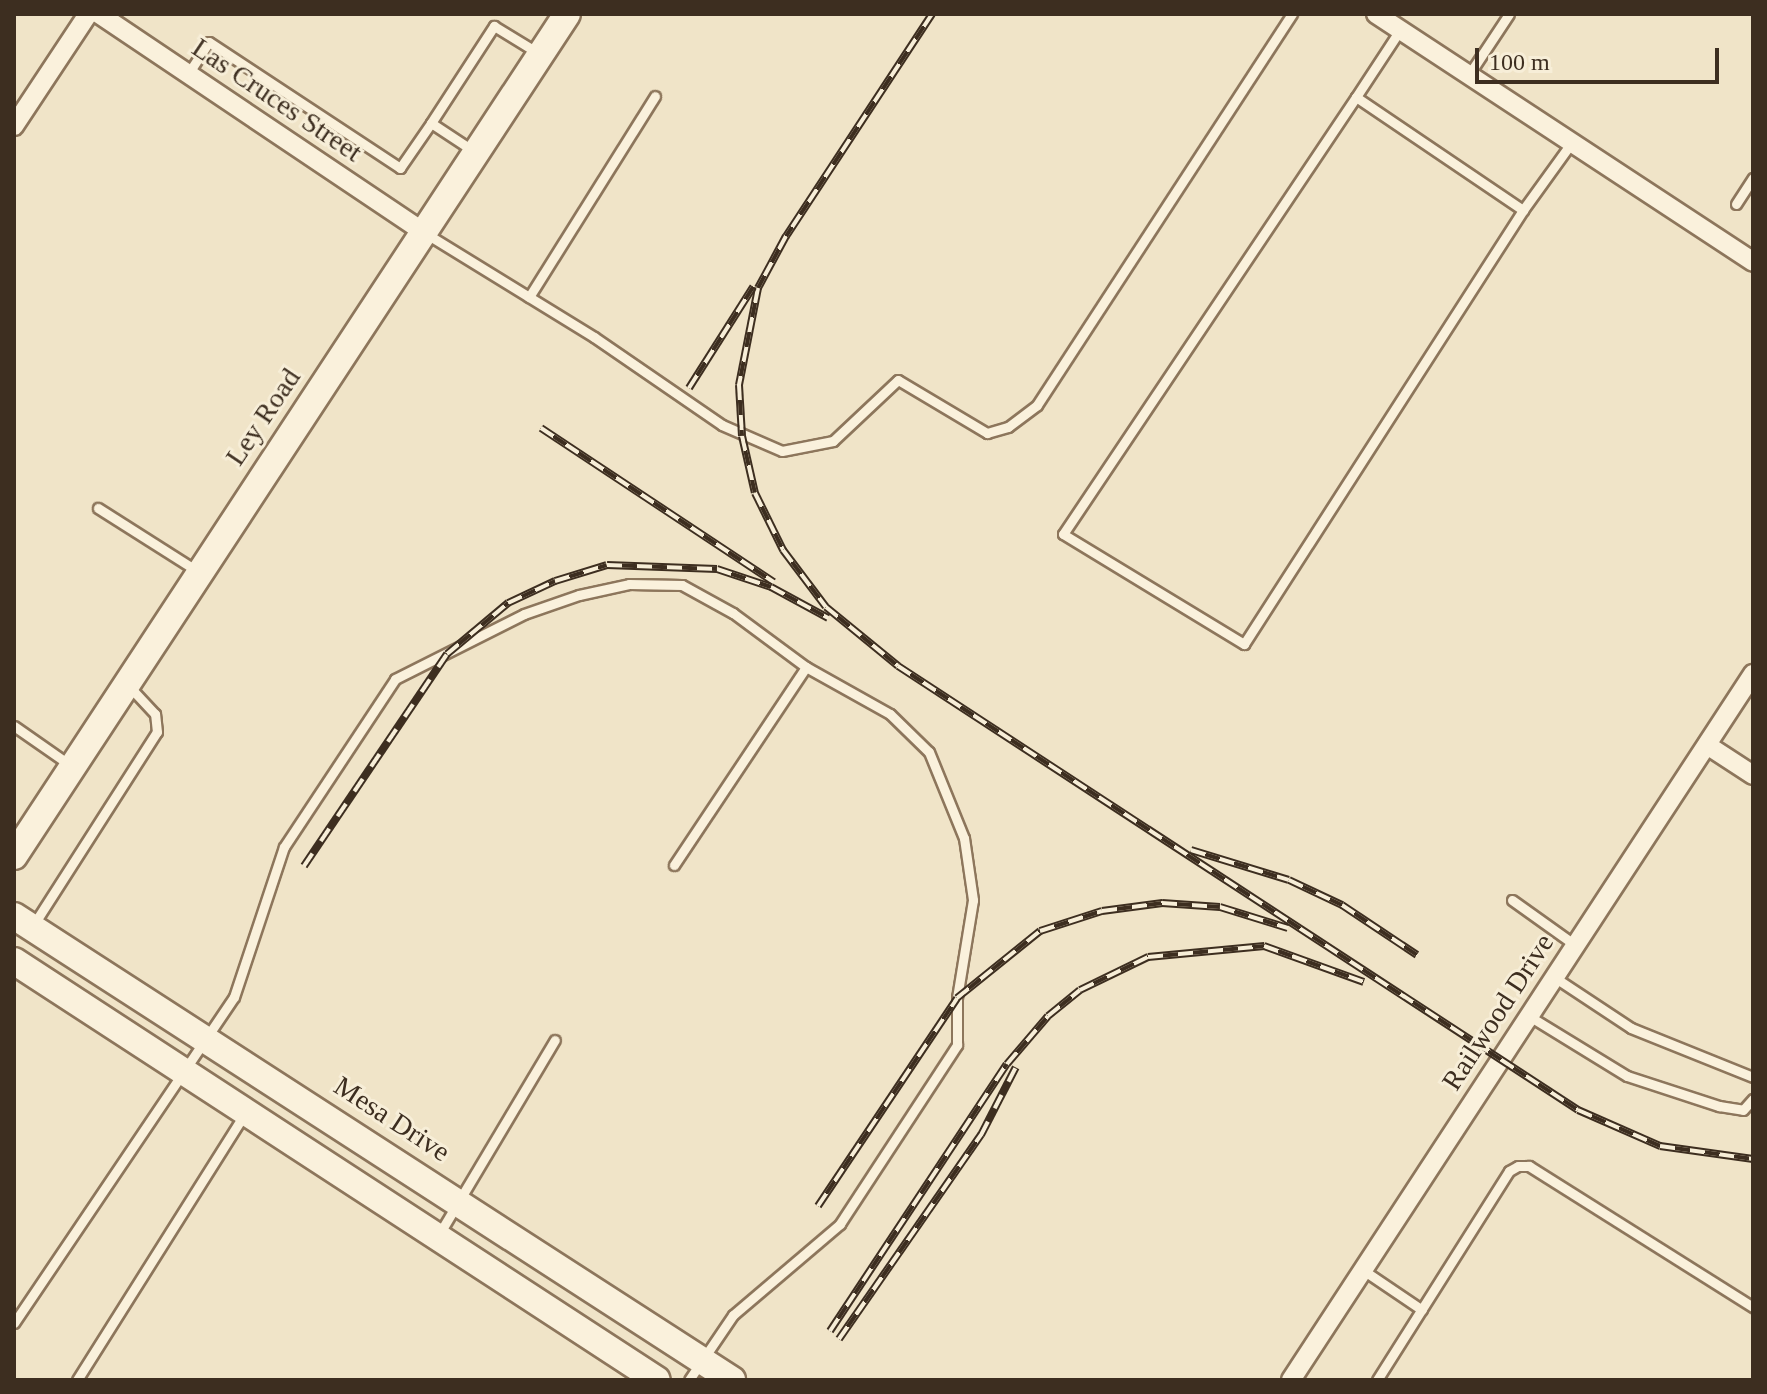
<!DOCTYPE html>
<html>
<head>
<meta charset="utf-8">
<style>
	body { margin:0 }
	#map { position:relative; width:1767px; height:1394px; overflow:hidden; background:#f0e4c8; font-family:"Times New Roman",serif }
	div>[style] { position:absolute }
	.roads { filter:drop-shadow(2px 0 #8d765c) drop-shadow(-2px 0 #8d765c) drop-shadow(0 2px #8d765c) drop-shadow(0 -2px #8d765c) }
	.lane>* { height:9px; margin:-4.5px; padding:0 4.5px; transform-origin:4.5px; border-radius:4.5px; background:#faf1dc }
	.street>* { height:18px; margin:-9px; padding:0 9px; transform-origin:9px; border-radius:9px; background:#faf1dc }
	.secondary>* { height:26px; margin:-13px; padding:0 13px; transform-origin:13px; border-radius:13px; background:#faf1dc }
	.rail>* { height:8px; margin-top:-4px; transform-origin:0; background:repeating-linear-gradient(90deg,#f7eed8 0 15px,#3d2e20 0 30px); box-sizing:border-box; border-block:2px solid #3d2e20 }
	span { translate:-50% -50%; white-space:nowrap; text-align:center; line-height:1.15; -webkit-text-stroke:6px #f7eed8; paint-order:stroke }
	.street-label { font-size:28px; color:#3d2e20 }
	.frame { position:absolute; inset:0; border:16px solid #3d2e20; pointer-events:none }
	.scale { position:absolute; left:1475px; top:48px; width:244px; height:36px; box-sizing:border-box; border:4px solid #3d2e20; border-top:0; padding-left:10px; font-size:24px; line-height:28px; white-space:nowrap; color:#3d2e20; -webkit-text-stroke:6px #f7eed8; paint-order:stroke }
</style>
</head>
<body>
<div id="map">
	<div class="roads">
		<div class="lane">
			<i style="left:1400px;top:30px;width:80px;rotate:123.3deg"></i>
			<i style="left:1356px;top:97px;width:202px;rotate:34.1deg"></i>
			<i style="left:1523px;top:210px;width:84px;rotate:-54.2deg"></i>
			<i style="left:188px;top:74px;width:38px;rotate:-57deg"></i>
			<i style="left:209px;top:42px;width:229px;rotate:33.4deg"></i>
			<i style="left:400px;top:168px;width:55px;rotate:-55.4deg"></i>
			<i style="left:1468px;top:76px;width:74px;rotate:-56.5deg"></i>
			<i style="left:1356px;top:97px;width:526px;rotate:123.84deg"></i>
			<i style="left:1063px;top:534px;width:212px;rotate:31.3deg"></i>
			<i style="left:1244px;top:644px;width:516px;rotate:-57.26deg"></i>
			<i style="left:472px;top:150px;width:49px;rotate:-146.6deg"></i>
			<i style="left:431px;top:123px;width:116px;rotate:-57deg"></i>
			<i style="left:494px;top:26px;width:52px;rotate:31.5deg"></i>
			<i style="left:1736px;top:204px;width:31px;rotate:-57deg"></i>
			<i style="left:425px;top:233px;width:198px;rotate:31.6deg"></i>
			<i style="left:594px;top:337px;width:155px;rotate:34.5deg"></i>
			<i style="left:722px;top:425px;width:65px;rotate:23.4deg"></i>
			<i style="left:782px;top:451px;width:52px;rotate:-11.1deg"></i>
			<i style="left:833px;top:441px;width:89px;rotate:-43.2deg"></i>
			<i style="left:898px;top:380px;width:104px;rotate:30.8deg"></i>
			<i style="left:987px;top:433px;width:22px;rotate:-16deg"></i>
			<i style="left:1008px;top:427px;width:36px;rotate:-37deg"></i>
			<i style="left:1037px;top:405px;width:467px;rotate:-56.9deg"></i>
			<i style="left:529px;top:297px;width:237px;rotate:-57.9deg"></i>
			<i style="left:98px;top:508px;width:120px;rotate:32.4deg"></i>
			<i style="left:14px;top:726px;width:68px;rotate:34.9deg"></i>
			<i style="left:674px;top:865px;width:238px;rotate:-56.3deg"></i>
			<i style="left:1512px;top:900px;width:77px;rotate:35.5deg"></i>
			<i style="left:34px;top:924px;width:228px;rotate:-57.4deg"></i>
			<i style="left:157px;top:732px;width:18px;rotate:-96deg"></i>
			<i style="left:155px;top:714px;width:38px;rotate:-133deg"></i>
			<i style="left:1554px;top:977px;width:92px;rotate:33.5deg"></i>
			<i style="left:1631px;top:1028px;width:131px;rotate:21.9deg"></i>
			<i style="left:1529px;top:1016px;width:115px;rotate:31.5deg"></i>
			<i style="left:1627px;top:1076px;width:97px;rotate:18.1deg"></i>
			<i style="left:1719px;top:1106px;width:24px;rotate:9deg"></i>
			<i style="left:1743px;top:1110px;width:15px;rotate:-48deg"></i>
			<i style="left:438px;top:1236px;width:228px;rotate:-59.2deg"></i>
			<i style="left:1363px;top:1270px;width:71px;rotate:34.1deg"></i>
			<i style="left:14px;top:1323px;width:393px;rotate:-56deg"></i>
			<i style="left:234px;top:997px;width:158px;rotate:-71.6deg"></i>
			<i style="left:284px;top:847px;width:201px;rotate:-56.5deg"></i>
			<i style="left:395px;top:679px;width:144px;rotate:-26.7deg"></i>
			<i style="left:524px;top:614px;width:58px;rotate:-19.1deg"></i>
			<i style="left:579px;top:595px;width:51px;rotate:-12.4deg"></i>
			<i style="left:629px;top:584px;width:53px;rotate:1.1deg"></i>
			<i style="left:682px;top:585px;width:58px;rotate:28.8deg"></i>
			<i style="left:733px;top:613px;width:91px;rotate:36.5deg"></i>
			<i style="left:806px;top:667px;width:96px;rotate:29.2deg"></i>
			<i style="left:890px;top:714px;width:54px;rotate:44.3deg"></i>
			<i style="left:929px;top:752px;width:93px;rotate:67.9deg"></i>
			<i style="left:964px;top:838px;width:63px;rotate:81.7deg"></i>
			<i style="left:973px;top:900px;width:99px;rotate:99.3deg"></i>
			<i style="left:957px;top:998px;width:47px;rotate:90deg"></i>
			<i style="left:957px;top:1045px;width:214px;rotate:123.2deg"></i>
			<i style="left:840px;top:1224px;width:140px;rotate:139.6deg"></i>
			<i style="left:733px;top:1315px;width:78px;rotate:124.1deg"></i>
			<i style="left:77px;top:1380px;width:313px;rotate:-57.8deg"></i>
			<i style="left:1377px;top:1380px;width:247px;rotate:-57.7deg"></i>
			<i style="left:1509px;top:1171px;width:10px;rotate:-29deg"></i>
			<i style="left:1518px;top:1166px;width:11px"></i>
			<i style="left:1529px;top:1166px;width:265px;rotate:32.2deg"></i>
		</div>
		<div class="street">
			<i style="left:99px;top:14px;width:391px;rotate:33.9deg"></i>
			<i style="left:1376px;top:14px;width:451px;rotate:33.3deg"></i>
			<i style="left:14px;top:126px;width:134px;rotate:-56.5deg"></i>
			<i style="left:1707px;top:745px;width:55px;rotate:33.1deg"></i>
			<i style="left:1291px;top:1380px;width:844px;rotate:-56.8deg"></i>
		</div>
		<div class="secondary">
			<i style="left:14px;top:856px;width:1007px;rotate:-56.7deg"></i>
			<i style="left:14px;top:916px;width:855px;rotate:32.87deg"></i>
			<i style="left:14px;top:961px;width:767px;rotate:33.09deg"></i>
		</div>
	</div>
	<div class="rail">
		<i style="left:932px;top:14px;width:266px;rotate:123.3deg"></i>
		<i style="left:786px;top:236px;width:59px;rotate:118.3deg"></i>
		<i style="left:758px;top:288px;width:99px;rotate:101.1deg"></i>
		<i style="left:739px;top:385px;width:51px;rotate:86.6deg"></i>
		<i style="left:742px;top:436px;width:58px;rotate:77.2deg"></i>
		<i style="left:755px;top:493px;width:64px;rotate:63.8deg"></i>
		<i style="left:783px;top:550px;width:71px;rotate:53deg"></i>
		<i style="left:826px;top:607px;width:93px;rotate:39.3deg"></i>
		<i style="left:898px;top:666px;width:812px;rotate:33.14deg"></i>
		<i style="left:1578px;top:1110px;width:90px;rotate:23.7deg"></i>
		<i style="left:1660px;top:1146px;width:94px;rotate:8deg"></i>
		<i style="left:689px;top:388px;width:120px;rotate:-57.6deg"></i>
		<i style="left:541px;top:428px;width:279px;rotate:33.5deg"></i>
		<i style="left:1191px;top:850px;width:102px;rotate:17deg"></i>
		<i style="left:1289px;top:880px;width:59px;rotate:25.3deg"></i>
		<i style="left:1342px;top:905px;width:90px;rotate:33.7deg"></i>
		<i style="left:304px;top:866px;width:256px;rotate:-56deg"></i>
		<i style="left:447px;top:654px;width:80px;rotate:-39.9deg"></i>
		<i style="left:508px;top:603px;width:52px;rotate:-25.1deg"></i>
		<i style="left:555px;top:581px;width:54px;rotate:-17.1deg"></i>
		<i style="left:607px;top:565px;width:110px;rotate:2.1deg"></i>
		<i style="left:717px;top:569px;width:57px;rotate:18.4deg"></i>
		<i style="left:771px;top:587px;width:65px;rotate:28.5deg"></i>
		<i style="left:818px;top:1206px;width:250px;rotate:-56.2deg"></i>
		<i style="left:957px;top:998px;width:107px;rotate:-38.9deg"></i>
		<i style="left:1040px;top:931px;width:65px;rotate:-17.9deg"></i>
		<i style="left:1102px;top:911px;width:61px;rotate:-7.6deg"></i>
		<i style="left:1162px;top:903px;width:58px;rotate:3.9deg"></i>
		<i style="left:1220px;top:907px;width:71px;rotate:17.2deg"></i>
		<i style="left:830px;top:1331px;width:320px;rotate:-56.5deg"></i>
		<i style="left:1007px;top:1064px;width:63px;rotate:-49.5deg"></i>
		<i style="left:1048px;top:1016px;width:41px;rotate:-39.1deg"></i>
		<i style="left:1080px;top:990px;width:76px;rotate:-25.9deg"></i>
		<i style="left:1148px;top:957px;width:117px;rotate:-5.4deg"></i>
		<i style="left:1264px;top:946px;width:106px;rotate:19.8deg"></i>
		<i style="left:839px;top:1339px;width:249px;rotate:-55.2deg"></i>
		<i style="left:981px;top:1135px;width:76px;rotate:-62.8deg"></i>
	</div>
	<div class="street-label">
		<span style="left:277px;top:100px;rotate:34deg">Las Cruces Street</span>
		<span style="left:263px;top:417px;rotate:-56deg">Ley Road</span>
		<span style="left:1498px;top:1012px;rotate:-57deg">Railwood Drive</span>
		<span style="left:392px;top:1119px;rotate:33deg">Mesa Drive</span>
	</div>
	<div class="frame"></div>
	<div class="scale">100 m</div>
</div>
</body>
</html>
